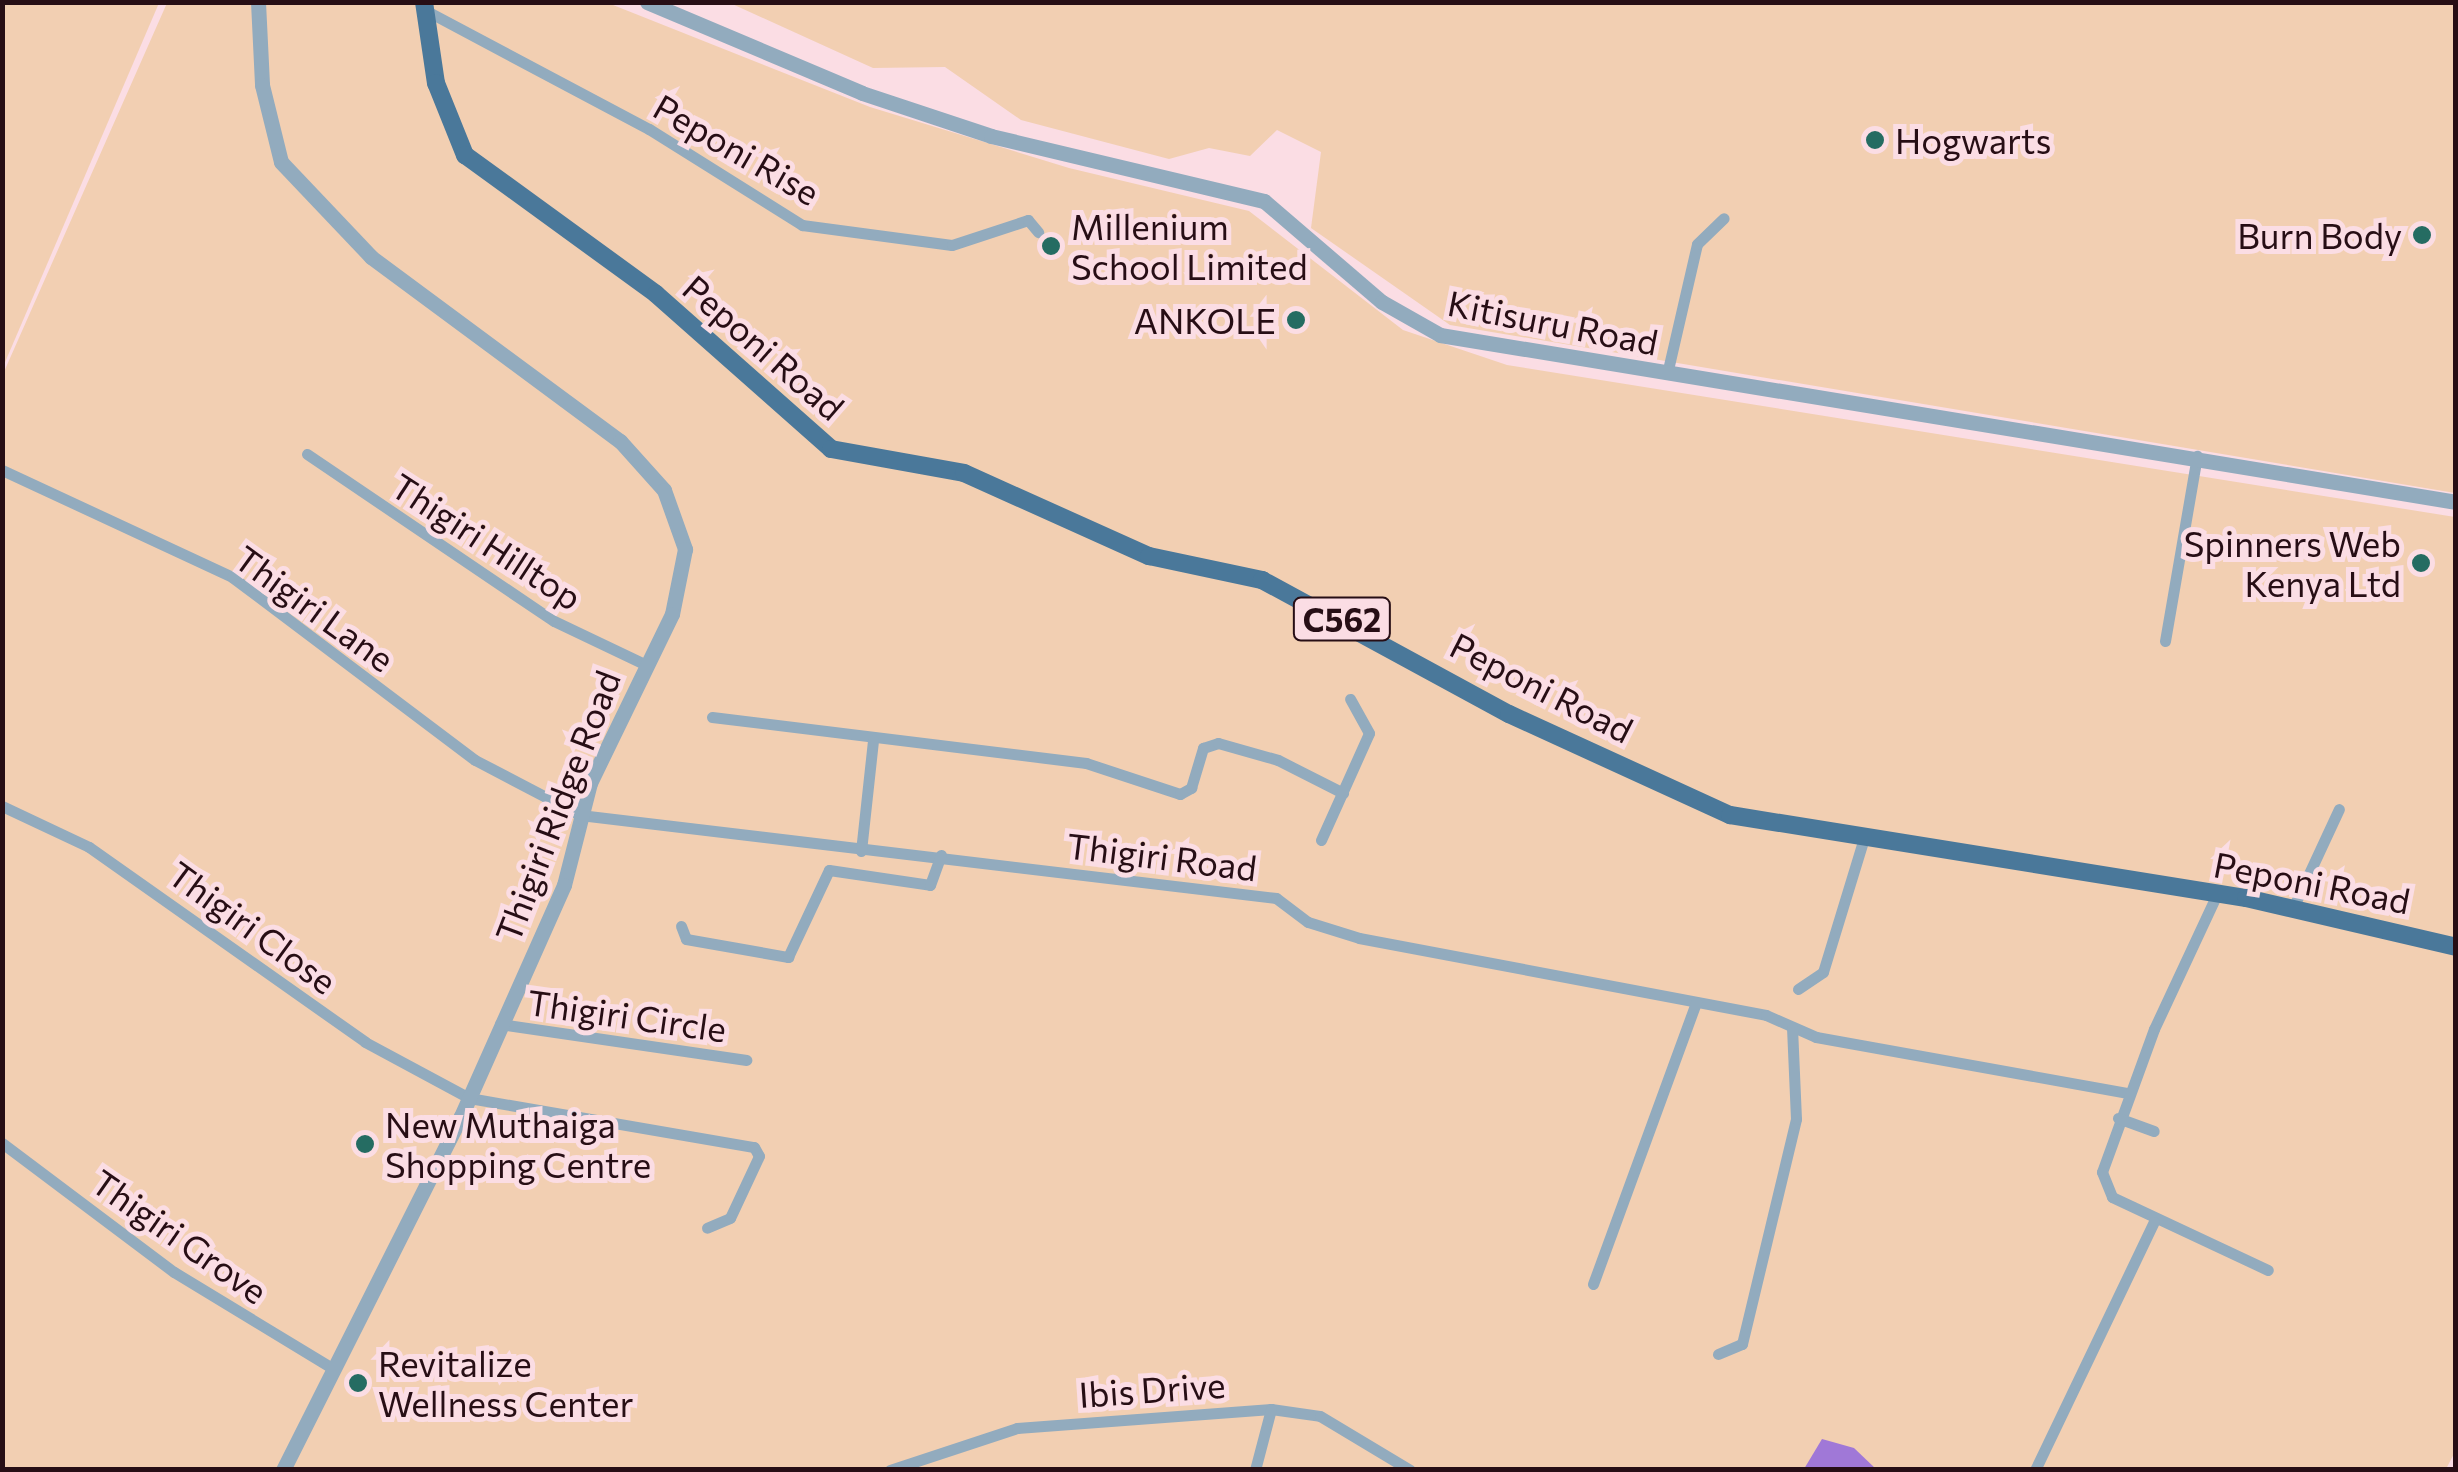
<!DOCTYPE html>
<html>
<head>
<meta charset="utf-8">
<style>
	body { margin:0 }
	#map { position:relative; width:2458px; height:1472px; overflow:hidden; background:#fbdde4; font-family:Commissioner,sans-serif }
	div>[style] { position:absolute }
	.green>* { inset:0; background:#f2cfb2 }
	.water>* { inset:0; background:#a078d7 }
	.minor>* { height:11px; margin:-5.5px; padding:0 5.5px; transform-origin:5.5px; border-radius:5.5px; background:#92abbe }
	.tertiary>* { height:15px; margin:-7.5px; padding:0 7.5px; transform-origin:7.5px; border-radius:7.5px; background:#92abbe }
	.primary>* { height:18px; margin:-9px; padding:0 9px; transform-origin:9px; border-radius:9px; background:#4a789a }
	.dots>* { width:28px; height:28px; translate:-50% -50%; box-sizing:border-box; border:5px solid #fbdde4; border-radius:50% }
	span { translate:-50% -50%; white-space:nowrap; text-align:center; line-height:1.15; -webkit-text-stroke:10px #fbdde4; paint-order:stroke }
	.shield-label span { padding:2px 8px; background:#fbdde4; border:2px solid; border-radius:8px; -webkit-text-stroke-width:0 }
	.shield-label { font-size:32px; color:#270e15; font-weight:700 }
	.poi-label { font-size:35px; color:#270e15 }
	.left { translate:0 -50%; text-align:left }
	.right { translate:-100% -50%; text-align:right }
	.street-label { font-size:35px; color:#270e15 }
	.frame { position:absolute; inset:0; border:5px solid #270e15; pointer-events:none }
</style>
</head>
<body>
<div id="map">
	<div class="green">
		<i style="clip-path:polygon(3px 2px,159px 3px,3px 367px,2px 3px)"></i>
		<i style="clip-path:polygon(167px 3px,608px 3px,870px 107px,1069px 168px,1249px 211px,1403px 330px,1507px 365px,2455px 517px,2456px 1450px,2446px 1469px,3px 1470px,3px 374px)"></i>
		<i style="clip-path:polygon(730px 3px,2455px 3px,2455px 493px,1450px 325px,1311px 228px,1321px 152px,1277px 130px,1250px 156px,1209px 148px,1169px 159px,1021px 120px,945px 67px,873px 68px)"></i>
	</div>
	<div class="water">
		<i style="clip-path:polygon(1822px 1439px,1854px 1448px,1876px 1469px,1804px 1469px)"></i>
	</div>
	<div class="minor">
		<i style="left:423px;top:9px;width:256px;rotate:28deg"></i>
		<i style="left:649px;top:129px;width:181px;rotate:32.1deg"></i>
		<i style="left:802px;top:225px;width:151px;rotate:7.6deg"></i>
		<i style="left:952px;top:245px;width:80px;rotate:-18.2deg"></i>
		<i style="left:1028px;top:220px;width:16px;rotate:50deg"></i>
		<i style="left:1667px;top:374px;width:133px;rotate:-77deg"></i>
		<i style="left:1697px;top:244px;width:37px;rotate:-44deg"></i>
		<i style="left:307px;top:454px;width:298px;rotate:34.1deg"></i>
		<i style="left:554px;top:621px;width:100px;rotate:25.5deg"></i>
		<i style="left:2px;top:470px;width:254px;rotate:24.9deg"></i>
		<i style="left:232px;top:577px;width:304px;rotate:37deg"></i>
		<i style="left:475px;top:760px;width:119px;rotate:27.6deg"></i>
		<i style="left:580px;top:815px;width:701px;rotate:6.8deg"></i>
		<i style="left:1276px;top:898px;width:40px;rotate:37deg"></i>
		<i style="left:1308px;top:922px;width:53px;rotate:17.4deg"></i>
		<i style="left:1359px;top:938px;width:414px;rotate:10.7deg"></i>
		<i style="left:1766px;top:1015px;width:55px;rotate:23.7deg"></i>
		<i style="left:1816px;top:1037px;width:317px;rotate:10.2deg"></i>
		<i style="left:2165px;top:641px;width:188px;rotate:-80.2deg"></i>
		<i style="left:712px;top:717px;width:377px;rotate:7deg"></i>
		<i style="left:1086px;top:763px;width:99px;rotate:18.3deg"></i>
		<i style="left:1180px;top:794px;width:13px;rotate:-29deg"></i>
		<i style="left:1191px;top:788px;width:42px;rotate:-73.3deg"></i>
		<i style="left:1203px;top:748px;width:16px;rotate:-18deg"></i>
		<i style="left:1218px;top:743px;width:62px;rotate:15.8deg"></i>
		<i style="left:1278px;top:760px;width:73px;rotate:26.9deg"></i>
		<i style="left:2px;top:806px;width:96px;rotate:25.2deg"></i>
		<i style="left:89px;top:847px;width:338px;rotate:35.2deg"></i>
		<i style="left:365px;top:1042px;width:118px;rotate:28.3deg"></i>
		<i style="left:469px;top:1098px;width:289px;rotate:9.8deg"></i>
		<i style="left:754px;top:1147px;width:10px;rotate:61deg"></i>
		<i style="left:759px;top:1156px;width:68px;rotate:115.1deg"></i>
		<i style="left:730px;top:1218px;width:25px;rotate:157deg"></i>
		<i style="left:1321px;top:840px;width:117px;rotate:-65.8deg"></i>
		<i style="left:1369px;top:733px;width:39px;rotate:-119deg"></i>
		<i style="left:861px;top:851px;width:111px;rotate:-83.8deg"></i>
		<i style="left:2217px;top:894px;width:149px;rotate:115deg"></i>
		<i style="left:2154px;top:1029px;width:152px;rotate:110deg"></i>
		<i style="left:2102px;top:1172px;width:27px;rotate:68deg"></i>
		<i style="left:2112px;top:1197px;width:172px;rotate:25.1deg"></i>
		<i style="left:2293px;top:908px;width:109px;rotate:-65.1deg"></i>
		<i style="left:681px;top:926px;width:14px;rotate:69deg"></i>
		<i style="left:686px;top:939px;width:104px;rotate:10deg"></i>
		<i style="left:788px;top:957px;width:96px;rotate:-64.8deg"></i>
		<i style="left:829px;top:870px;width:102px;rotate:8.4deg"></i>
		<i style="left:930px;top:885px;width:32px;rotate:-70deg"></i>
		<i style="left:1798px;top:989px;width:30px;rotate:-34deg"></i>
		<i style="left:1823px;top:972px;width:140px;rotate:-73deg"></i>
		<i style="left:500px;top:1024px;width:249px;rotate:8.3deg"></i>
		<i style="left:2118px;top:1118px;width:38px;rotate:20deg"></i>
		<i style="left:2px;top:1143px;width:215px;rotate:36.9deg"></i>
		<i style="left:174px;top:1272px;width:183px;rotate:31.3deg"></i>
		<i style="left:1593px;top:1284px;width:300px;rotate:-69.9deg"></i>
		<i style="left:1718px;top:1354px;width:26px;rotate:-23deg"></i>
		<i style="left:1742px;top:1344px;width:231px;rotate:-76.5deg"></i>
		<i style="left:1796px;top:1119px;width:91px;rotate:-92.5deg"></i>
		<i style="left:890px;top:1470px;width:134px;rotate:-18.3deg"></i>
		<i style="left:1017px;top:1428px;width:255px;rotate:-4.3deg"></i>
		<i style="left:1271px;top:1409px;width:49px;rotate:8.1deg"></i>
		<i style="left:1320px;top:1416px;width:105px;rotate:31deg"></i>
		<i style="left:1255px;top:1470px;width:63px;rotate:-75.3deg"></i>
		<i style="left:2035px;top:1470px;width:275px;rotate:-64.4deg"></i>
	</div>
	<div class="tertiary">
		<i style="left:258px;top:2px;width:83px;rotate:87.2deg"></i>
		<i style="left:262px;top:85px;width:79px;rotate:76.1deg"></i>
		<i style="left:281px;top:162px;width:131px;rotate:46.5deg"></i>
		<i style="left:371px;top:257px;width:310px;rotate:36.5deg"></i>
		<i style="left:620px;top:441px;width:66px;rotate:48.1deg"></i>
		<i style="left:664px;top:490px;width:63px;rotate:70.4deg"></i>
		<i style="left:685px;top:549px;width:66px;rotate:101.3deg"></i>
		<i style="left:672px;top:614px;width:188px;rotate:115.9deg"></i>
		<i style="left:590px;top:783px;width:105px;rotate:104.3deg"></i>
		<i style="left:564px;top:885px;width:253px;rotate:114deg"></i>
		<i style="left:461px;top:1116px;width:396px;rotate:116.7deg"></i>
		<i style="left:647px;top:2px;width:233px;rotate:22.9deg"></i>
		<i style="left:862px;top:93px;width:136px;rotate:18.4deg"></i>
		<i style="left:991px;top:136px;width:281px;rotate:13.4deg"></i>
		<i style="left:1264px;top:201px;width:155px;rotate:40.6deg"></i>
		<i style="left:1382px;top:302px;width:67px;rotate:29.6deg"></i>
		<i style="left:1440px;top:335px;width:1030px;rotate:9.33deg"></i>
	</div>
	<div class="primary">
		<i style="left:424px;top:2px;width:82px;rotate:81.6deg"></i>
		<i style="left:436px;top:83px;width:78px;rotate:68.1deg"></i>
		<i style="left:465px;top:155px;width:236px;rotate:36deg"></i>
		<i style="left:656px;top:294px;width:234px;rotate:41.5deg"></i>
		<i style="left:831px;top:449px;width:135px;rotate:10.2deg"></i>
		<i style="left:964px;top:473px;width:203px;rotate:24.2deg"></i>
		<i style="left:1149px;top:556px;width:116px;rotate:12deg"></i>
		<i style="left:1262px;top:580px;width:281px;rotate:28.5deg"></i>
		<i style="left:1509px;top:714px;width:243px;rotate:24.6deg"></i>
		<i style="left:1730px;top:815px;width:523px;rotate:9.14deg"></i>
		<i style="left:2246px;top:898px;width:216px;rotate:13.1deg"></i>
	</div>
	<div class="dots">
		<i style="left:1875px;top:140px;background:#256c62"></i>
		<i style="left:2422px;top:235px;background:#256c62"></i>
		<i style="left:1051px;top:246px;background:#256c62"></i>
		<i style="left:1296px;top:320px;background:#256c62"></i>
		<i style="left:2421px;top:563px;background:#256c62"></i>
		<i style="left:365px;top:1144px;background:#256c62"></i>
		<i style="left:358px;top:1383px;background:#256c62"></i>
	</div>
	<div class="shield-label">
		<span style="left:1342px;top:619px">C562</span>
	</div>
	<div class="poi-label">
		<span class="left" style="left:1895px;top:140px">Hogwarts</span>
		<span class="left" style="left:1071px;top:246px">Millenium<br>School Limited</span>
		<span class="right" style="left:2402px;top:235px">Burn Body</span>
		<span class="right" style="left:1276px;top:320px">ANKOLE</span>
		<span class="right" style="left:2401px;top:563px">Spinners Web<br>Kenya Ltd</span>
		<span class="left" style="left:385px;top:1144px">New Muthaiga<br>Shopping Centre</span>
		<span class="left" style="left:378px;top:1383px">Revitalize<br>Wellness Center</span>
	</div>
	<div class="street-label">
		<span style="left:737px;top:149px;rotate:30deg">Peponi Rise</span>
		<span style="left:1553px;top:322px;rotate:11deg">Kitisuru Road</span>
		<span style="left:764px;top:347px;rotate:41deg">Peponi Road</span>
		<span style="left:487px;top:541px;rotate:33deg">Thigiri Hilltop</span>
		<span style="left:315px;top:608px;rotate:36deg">Thigiri Lane</span>
		<span style="left:1542px;top:687px;rotate:27deg">Peponi Road</span>
		<span style="left:557px;top:806px;rotate:-69deg">Thigiri Ridge Road</span>
		<span style="left:1162px;top:856px;rotate:7deg">Thigiri Road</span>
		<span style="left:2312px;top:882px;rotate:11deg">Peponi Road</span>
		<span style="left:253px;top:927px;rotate:36deg">Thigiri Close</span>
		<span style="left:627px;top:1015px;rotate:8deg">Thigiri Circle</span>
		<span style="left:180px;top:1236px;rotate:35deg">Thigiri Grove</span>
		<span style="left:1152px;top:1389px;rotate:-4deg">Ibis Drive</span>
	</div>
	<div class="frame"></div>
</div>
</body>
</html>
